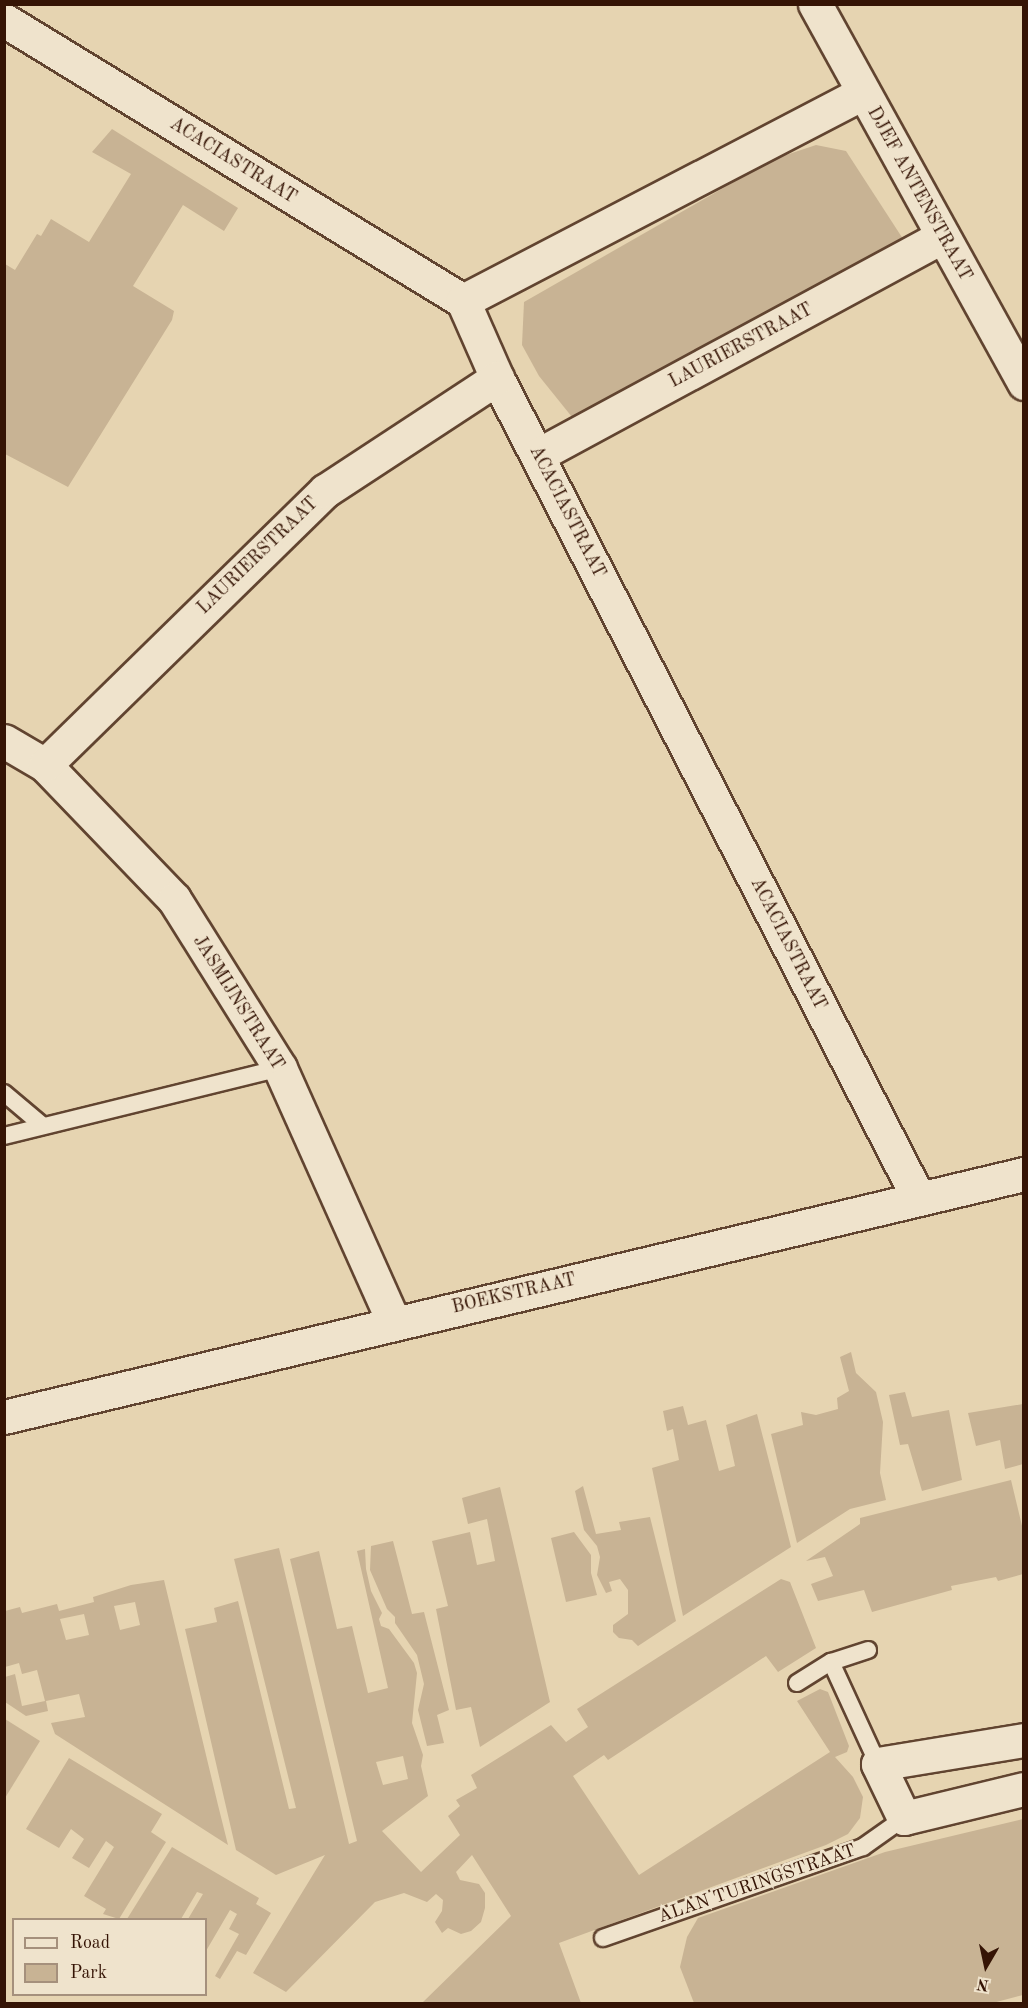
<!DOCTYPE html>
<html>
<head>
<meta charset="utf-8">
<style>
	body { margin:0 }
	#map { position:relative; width:1028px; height:2008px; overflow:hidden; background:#e6d4b1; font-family:"Old Standard TT",serif }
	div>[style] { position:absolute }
	.green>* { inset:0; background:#c8b394 }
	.roads { filter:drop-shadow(2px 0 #614430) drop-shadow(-2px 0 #614430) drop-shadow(0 2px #614430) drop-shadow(0 -2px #614430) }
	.service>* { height:16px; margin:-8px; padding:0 8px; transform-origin:8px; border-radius:8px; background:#efe3cc }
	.minor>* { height:33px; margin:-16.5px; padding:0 16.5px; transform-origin:16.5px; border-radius:16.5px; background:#efe3cc }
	span { translate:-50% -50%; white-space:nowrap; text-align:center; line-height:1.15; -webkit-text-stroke:5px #efe3cc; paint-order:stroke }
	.street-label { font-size:18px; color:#351405 }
	.frame { position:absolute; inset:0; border:6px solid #351405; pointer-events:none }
	.legend { position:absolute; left:12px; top:1918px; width:195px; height:78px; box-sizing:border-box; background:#efe3cc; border:2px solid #a5907c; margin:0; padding:8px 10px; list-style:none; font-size:18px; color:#351405 }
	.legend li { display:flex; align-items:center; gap:12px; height:30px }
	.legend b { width:30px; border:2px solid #a5907c }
	.north { position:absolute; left:956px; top:1936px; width:60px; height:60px; -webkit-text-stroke:4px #efe3cc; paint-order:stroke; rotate:189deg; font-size:16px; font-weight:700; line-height:24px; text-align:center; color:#351405 }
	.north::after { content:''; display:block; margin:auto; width:21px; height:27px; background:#351405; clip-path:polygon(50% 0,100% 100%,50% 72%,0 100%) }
</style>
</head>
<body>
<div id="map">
	<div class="green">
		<i style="clip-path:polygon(112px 129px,238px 208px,224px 231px,183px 205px,133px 286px,174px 311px,172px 320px,68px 487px,5px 454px,5px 264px,15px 270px,37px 234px,41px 236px,51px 219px,89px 242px,131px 174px,92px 152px)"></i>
		<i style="clip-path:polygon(816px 145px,846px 151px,905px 242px,572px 417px,539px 376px,522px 345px,524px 302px,774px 159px)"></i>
		<i style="clip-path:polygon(851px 1352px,856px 1373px,876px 1392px,883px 1422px,880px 1473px,886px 1500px,850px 1509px,797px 1543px,771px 1434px,803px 1425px,801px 1412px,816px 1415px,838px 1409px,837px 1398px,849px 1391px,840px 1357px)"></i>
		<i style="clip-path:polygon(905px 1392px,912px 1417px,949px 1410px,962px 1480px,922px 1491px,908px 1444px,900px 1445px,889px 1395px)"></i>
		<i style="clip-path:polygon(1023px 1404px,1023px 1464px,1005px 1469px,1000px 1440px,976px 1446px,968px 1413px)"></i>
		<i style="clip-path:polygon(683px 1406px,688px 1425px,706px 1420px,719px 1471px,735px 1466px,726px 1425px,757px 1414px,791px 1547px,683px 1616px,652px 1468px,679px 1460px,673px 1429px,667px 1431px,663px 1411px)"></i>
		<i style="clip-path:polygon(1011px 1480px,1023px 1530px,1023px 1574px,998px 1581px,996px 1577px,951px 1586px,952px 1590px,872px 1612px,864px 1590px,818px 1601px,811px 1584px,833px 1576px,825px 1557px,806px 1561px,860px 1524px,860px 1518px)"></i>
		<i style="clip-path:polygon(583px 1486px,596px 1534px,621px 1530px,619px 1522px,650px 1517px,676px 1621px,638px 1646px,632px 1640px,619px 1638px,613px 1632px,613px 1625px,628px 1614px,628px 1590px,620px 1579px,609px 1582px,612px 1591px,606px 1593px,597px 1575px,600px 1557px,597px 1546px,584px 1530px,575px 1491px)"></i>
		<i style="clip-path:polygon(500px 1487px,550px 1702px,480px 1747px,471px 1707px,456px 1710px,436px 1609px,448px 1606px,432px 1541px,470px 1532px,477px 1565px,495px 1561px,487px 1519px,468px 1524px,462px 1498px)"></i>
		<i style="clip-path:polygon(574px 1532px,591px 1555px,591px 1573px,597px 1595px,566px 1602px,551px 1538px)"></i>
		<i style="clip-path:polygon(393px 1541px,412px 1614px,424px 1612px,449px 1710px,437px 1715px,444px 1743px,427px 1746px,418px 1710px,424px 1684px,417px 1655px,395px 1623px,395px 1617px,387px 1609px,370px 1570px,371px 1546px)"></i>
		<i style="clip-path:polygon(evenodd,279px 1548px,349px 1844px,357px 1841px,290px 1559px,319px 1551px,337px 1629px,352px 1626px,368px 1693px,388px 1688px,357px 1551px,365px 1549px,366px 1569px,371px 1591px,382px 1613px,379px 1619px,381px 1626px,389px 1629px,414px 1663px,417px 1673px,412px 1723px,423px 1755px,421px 1766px,428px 1796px,382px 1831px,421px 1872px,460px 1835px,448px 1816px,460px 1806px,456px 1800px,477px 1788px,471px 1775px,551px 1725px,566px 1742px,588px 1727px,577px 1709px,781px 1579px,790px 1582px,816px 1648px,778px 1672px,766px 1656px,608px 1760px,604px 1755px,573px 1776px,639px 1875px,830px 1752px,797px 1701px,820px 1689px,828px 1692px,849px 1746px,847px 1752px,835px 1757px,853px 1777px,863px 1797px,860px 1818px,848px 1834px,826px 1845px,559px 1943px,581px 2003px,422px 2003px,511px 1916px,472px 1855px,456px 1872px,460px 1880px,479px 1884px,485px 1893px,485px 1908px,481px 1922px,471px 1931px,461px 1934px,448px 1928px,442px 1933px,435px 1922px,442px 1911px,443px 1900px,436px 1894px,427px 1902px,404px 1893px,375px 1902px,286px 1992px,253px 1973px,325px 1855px,276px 1875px,236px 1850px,185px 1629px,217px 1622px,214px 1608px,238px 1601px,289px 1809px,296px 1808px,234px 1559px,279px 1548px,403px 1756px,408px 1779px,383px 1785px,376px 1762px,403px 1756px)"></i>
		<i style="clip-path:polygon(evenodd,164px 1580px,218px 1805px,228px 1845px,55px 1734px,51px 1723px,85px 1717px,79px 1694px,46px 1701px,48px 1711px,26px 1716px,5px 1702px,5px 1677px,15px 1674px,22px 1706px,45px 1701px,37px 1670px,22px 1674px,19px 1663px,5px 1667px,5px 1611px,20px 1607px,22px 1613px,57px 1604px,59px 1611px,94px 1602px,93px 1597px,131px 1585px,164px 1580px,135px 1602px,140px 1625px,120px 1630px,114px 1606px,135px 1602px,164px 1580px,84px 1614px,89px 1635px,66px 1640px,60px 1619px,84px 1614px)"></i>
		<i style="clip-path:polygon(5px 1719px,40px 1741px,5px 1798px)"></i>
		<i style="clip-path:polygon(69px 1758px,162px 1814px,151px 1832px,166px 1842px,119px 1919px,103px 1914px,106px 1909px,84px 1896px,114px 1847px,106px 1841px,89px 1868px,72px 1858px,84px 1839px,71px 1829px,59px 1848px,26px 1829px)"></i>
		<i style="clip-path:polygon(1023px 1819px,1023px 1995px,989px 2004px,694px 2003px,680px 1967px,687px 1937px,698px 1918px,885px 1852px)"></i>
		<i style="clip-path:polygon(172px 1847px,259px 1898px,256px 1904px,271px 1913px,246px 1955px,237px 1951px,220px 1979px,215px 1976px,239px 1934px,229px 1929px,237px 1914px,230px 1910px,206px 1951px,206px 1920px,188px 1919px,203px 1894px,197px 1892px,181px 1919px,127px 1919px)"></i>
	</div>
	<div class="roads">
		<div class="service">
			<i style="left:4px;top:1093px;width:51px;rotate:40.2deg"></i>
			<i style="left:4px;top:1136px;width:284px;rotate:-13.8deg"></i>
			<i style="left:868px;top:1650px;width:39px;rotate:162deg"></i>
			<i style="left:831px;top:1662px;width:112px;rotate:65.3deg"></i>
			<i style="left:797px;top:1683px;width:40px;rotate:-32deg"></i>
			<i style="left:603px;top:1938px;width:275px;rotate:-19.3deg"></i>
			<i style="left:863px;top:1847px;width:50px;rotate:-35.3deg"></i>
		</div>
		<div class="minor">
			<i style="left:815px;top:4px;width:433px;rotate:61.1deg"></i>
			<i style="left:4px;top:20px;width:538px;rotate:31.47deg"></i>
			<i style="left:463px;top:301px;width:84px;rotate:66.2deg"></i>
			<i style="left:497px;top:378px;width:923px;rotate:62.8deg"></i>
			<i style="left:463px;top:301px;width:451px;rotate:-27.5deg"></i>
			<i style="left:538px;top:455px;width:460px;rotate:-28.4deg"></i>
			<i style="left:4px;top:741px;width:48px;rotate:30.3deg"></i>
			<i style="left:45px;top:765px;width:186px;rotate:46.1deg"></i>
			<i style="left:174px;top:899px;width:199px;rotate:57.9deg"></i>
			<i style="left:280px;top:1068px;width:279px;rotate:65.9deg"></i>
			<i style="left:45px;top:765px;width:392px;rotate:-44.4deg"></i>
			<i style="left:325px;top:491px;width:206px;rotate:-33.3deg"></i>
			<i style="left:4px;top:1417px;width:1049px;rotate:-13.4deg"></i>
			<i style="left:1024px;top:1740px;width:148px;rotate:170.7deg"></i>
			<i style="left:878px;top:1764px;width:60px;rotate:64.3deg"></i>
			<i style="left:904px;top:1818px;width:123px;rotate:-13.6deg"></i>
		</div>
	</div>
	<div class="street-label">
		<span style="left:233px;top:161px;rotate:32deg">ACACIASTRAAT</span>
		<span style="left:919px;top:194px;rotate:61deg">DJEF ANTENSTRAAT</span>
		<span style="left:741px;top:346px;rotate:-28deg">LAURIERSTRAAT</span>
		<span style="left:567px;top:512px;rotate:63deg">ACACIASTRAAT</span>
		<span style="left:258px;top:556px;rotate:-44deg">LAURIERSTRAAT</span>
		<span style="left:788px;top:944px;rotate:63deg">ACACIASTRAAT</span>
		<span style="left:238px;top:1003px;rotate:58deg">JASMIJNSTRAAT</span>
		<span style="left:514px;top:1294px;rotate:-13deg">BOEKSTRAAT</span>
		<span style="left:757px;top:1884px;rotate:-19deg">ALAN TURINGSTRAAT</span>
	</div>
	<div class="frame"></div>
	<ul class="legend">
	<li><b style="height:8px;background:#efe3cc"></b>Road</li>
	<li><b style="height:16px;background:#c8b394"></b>Park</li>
	</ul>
	<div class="north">N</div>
</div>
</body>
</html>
